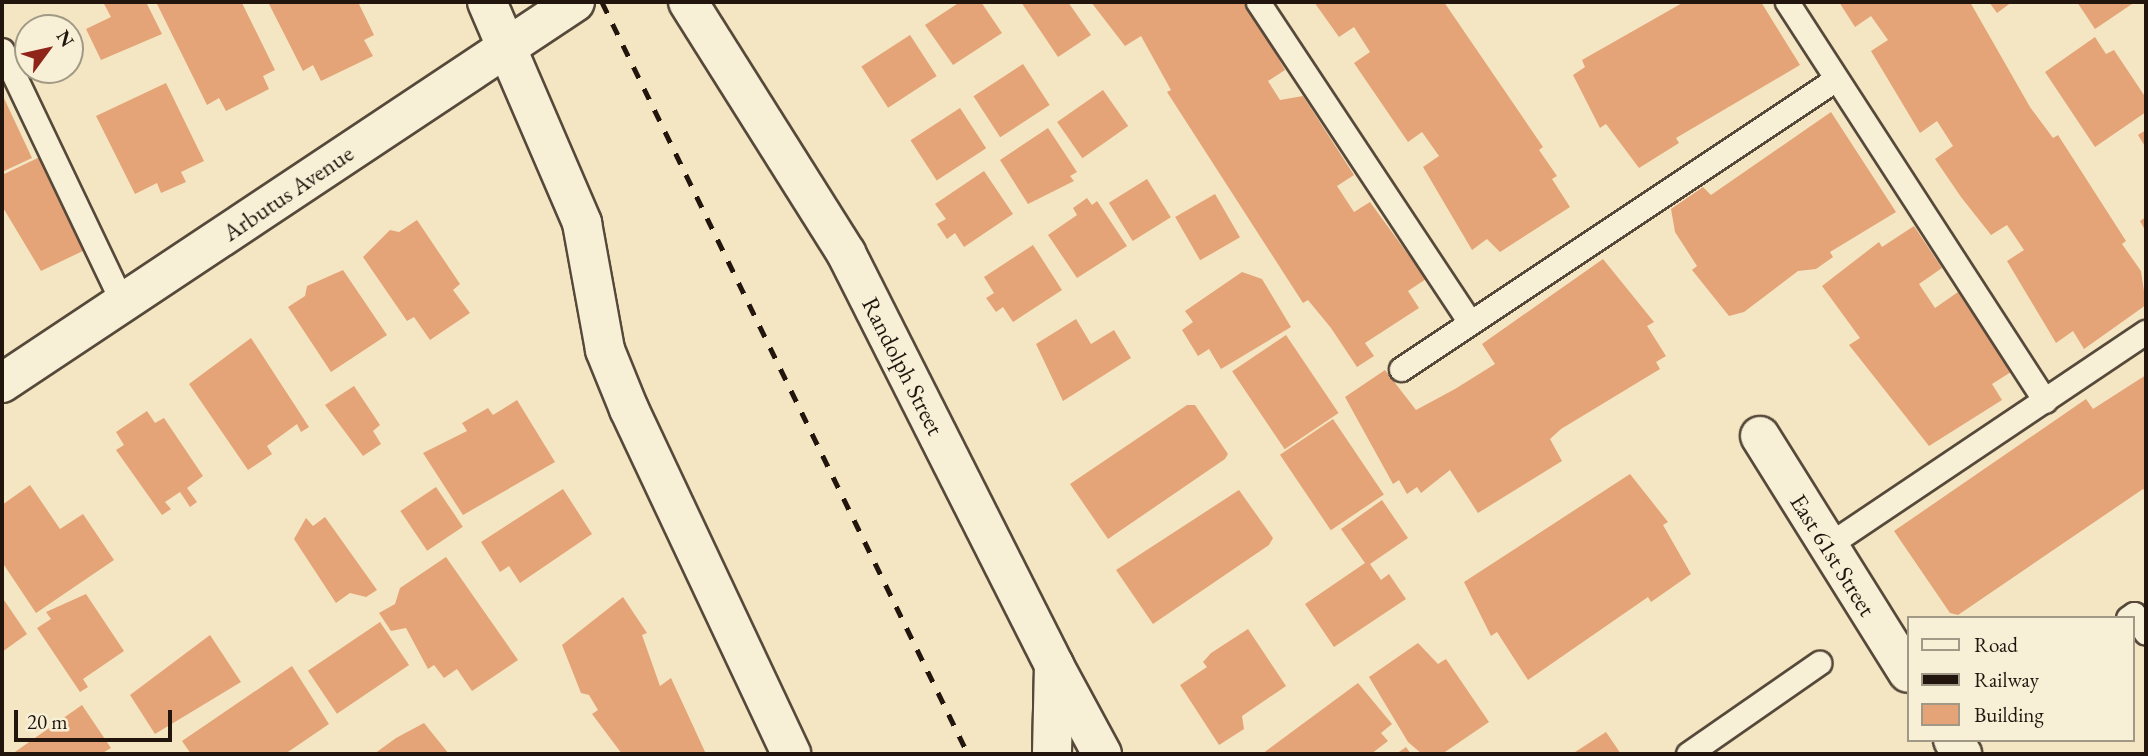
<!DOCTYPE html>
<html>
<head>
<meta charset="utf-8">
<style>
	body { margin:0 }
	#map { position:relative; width:2148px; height:756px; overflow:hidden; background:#f4e6c2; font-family:"EB Garamond",serif }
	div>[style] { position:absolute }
	.building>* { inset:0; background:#e4a478; transform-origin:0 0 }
	.roads { filter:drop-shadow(2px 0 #56493a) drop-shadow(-2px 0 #56493a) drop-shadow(0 2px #56493a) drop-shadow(0 -2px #56493a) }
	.service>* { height:23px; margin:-11.5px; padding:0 11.5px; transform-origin:11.5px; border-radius:11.5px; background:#f8efd7 }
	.minor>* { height:38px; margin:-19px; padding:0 19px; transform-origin:19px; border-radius:19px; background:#f8efd7 }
	.tertiary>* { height:38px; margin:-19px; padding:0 19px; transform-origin:19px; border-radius:19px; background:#f8efd7 }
	.rail>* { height:5px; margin-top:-2.5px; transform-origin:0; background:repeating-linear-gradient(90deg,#22150d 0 12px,transparent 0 24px) }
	span { translate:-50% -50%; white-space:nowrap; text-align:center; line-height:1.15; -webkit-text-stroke:7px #f8efd7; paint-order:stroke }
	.street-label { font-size:24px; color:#22150d }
	.frame { position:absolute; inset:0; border:4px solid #22150d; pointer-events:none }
	.legend { position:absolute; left:1907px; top:616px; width:228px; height:126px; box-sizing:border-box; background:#f8efd7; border:2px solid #a29886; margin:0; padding:9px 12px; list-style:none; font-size:21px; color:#22150d }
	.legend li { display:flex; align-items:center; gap:14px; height:35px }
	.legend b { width:35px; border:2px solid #a29886 }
	.north { position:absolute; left:14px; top:14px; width:70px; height:70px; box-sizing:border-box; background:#f8efd7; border:2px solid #a29886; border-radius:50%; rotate:57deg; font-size:19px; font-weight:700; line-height:28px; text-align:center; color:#22150d }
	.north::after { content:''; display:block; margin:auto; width:24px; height:32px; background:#8f2418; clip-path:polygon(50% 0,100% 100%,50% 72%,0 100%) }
	.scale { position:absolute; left:14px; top:710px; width:158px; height:32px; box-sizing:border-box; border:4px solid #22150d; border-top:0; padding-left:9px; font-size:21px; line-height:24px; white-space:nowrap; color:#22150d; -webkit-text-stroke:5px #f8efd7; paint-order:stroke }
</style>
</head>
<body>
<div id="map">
	<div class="building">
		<i style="clip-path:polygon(103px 2px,146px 2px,162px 34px,101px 60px,86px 29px,111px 17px)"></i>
		<i style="clip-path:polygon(156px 2px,242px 3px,275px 70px,263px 76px,269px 89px,226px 111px,219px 98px,207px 105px)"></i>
		<i style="clip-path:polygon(268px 2px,358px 2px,374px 35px,364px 40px,373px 56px,321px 81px,313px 65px,303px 71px)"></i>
		<i style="clip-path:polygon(960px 2px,981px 2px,1002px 33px,953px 65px,925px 25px)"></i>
		<i style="clip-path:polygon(1021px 2px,1068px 2px,1091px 35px,1058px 57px)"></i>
		<i style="clip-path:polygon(1091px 2px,1247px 2px,1285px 70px,1268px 81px,1280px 100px,1303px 96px,1354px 175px,1337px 186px,1354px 212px,1370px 202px,1426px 279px,1408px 291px,1419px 308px,1365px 343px,1374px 356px,1357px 367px,1331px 328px,1308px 300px,1303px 303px,1167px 92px,1171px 90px,1141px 36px,1125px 46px)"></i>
		<i style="clip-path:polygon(1314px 2px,1444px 2px,1543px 147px,1539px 150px,1557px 176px,1552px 179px,1570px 207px,1500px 252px,1487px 239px,1472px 250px,1423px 167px,1439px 156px,1422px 132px,1408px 142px,1354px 63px,1370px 52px,1354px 27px,1339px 37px)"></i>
		<i style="clip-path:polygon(1684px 2px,1761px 2px,1800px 65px,1676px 138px,1679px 143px,1639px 168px,1606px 124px,1600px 128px,1573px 75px,1585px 67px,1582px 60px)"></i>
		<i style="clip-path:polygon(1839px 2px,1970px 2px,2030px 107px,2053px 138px,2058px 135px,2126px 241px,2122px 244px,2141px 271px,2146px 305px,2084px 349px,2073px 331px,2056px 343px,2007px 261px,2024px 250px,2007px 225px,1991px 235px,1961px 197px,1935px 159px,1953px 146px,1937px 121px,1920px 133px,1871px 51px,1888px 40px,1871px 16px,1855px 27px)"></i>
		<i style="clip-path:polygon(1989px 2px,2012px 2px,1997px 13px)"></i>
		<i style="clip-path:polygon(2077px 2px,2135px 2px,2095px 29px)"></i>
		<i style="left:910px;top:35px;width:49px;height:58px;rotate:57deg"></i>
		<i style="clip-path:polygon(2095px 37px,2106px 54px,2114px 50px,2146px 98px,2146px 112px,2095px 147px,2045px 72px)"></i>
		<i style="left:1023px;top:64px;width:49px;height:59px;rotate:57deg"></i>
		<i style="clip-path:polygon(166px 83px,204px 161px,181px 172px,186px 182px,161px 193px,157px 183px,135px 194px,96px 116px)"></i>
		<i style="left:1103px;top:90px;width:44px;height:56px;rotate:55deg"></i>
		<i style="clip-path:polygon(2px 94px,32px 158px,2px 172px)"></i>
		<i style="left:960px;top:108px;width:48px;height:59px;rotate:57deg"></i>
		<i style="clip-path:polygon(1831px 112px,1896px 212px,1830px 252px,1833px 257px,1816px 269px,1798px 271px,1744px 312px,1729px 316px,1692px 270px,1697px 266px,1675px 232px,1671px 209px,1703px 187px,1711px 195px)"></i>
		<i style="clip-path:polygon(1048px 128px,1077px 172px,1070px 176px,1074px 181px,1028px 204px,1000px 160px)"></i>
		<i style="clip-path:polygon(2146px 130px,2146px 148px,2138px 135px)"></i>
		<i style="clip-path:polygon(44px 155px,89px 248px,41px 271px,2px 206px,2px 175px)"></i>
		<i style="clip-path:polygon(984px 171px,1013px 214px,964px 247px,955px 233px,947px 239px,937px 224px,946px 219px,935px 204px)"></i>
		<i style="left:1147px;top:179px;width:45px;height:45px;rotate:58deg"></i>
		<i style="left:1215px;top:194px;width:50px;height:46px;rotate:60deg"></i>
		<i style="clip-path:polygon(1087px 198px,1092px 205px,1097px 201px,1127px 246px,1077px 278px,1048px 235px,1077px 215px,1073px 208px)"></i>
		<i style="clip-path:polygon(2146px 217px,2146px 232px,2140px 221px)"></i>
		<i style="clip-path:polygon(417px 220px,460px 284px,453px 290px,470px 313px,430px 340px,414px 317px,407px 321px,363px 257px,390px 230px,399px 232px)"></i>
		<i style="clip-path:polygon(1914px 226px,1942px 268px,1919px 284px,1935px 308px,1958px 292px,2011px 372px,1992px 384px,2002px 400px,1929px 446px,1849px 345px,1860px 338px,1822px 286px,1879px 242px,1882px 247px)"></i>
		<i style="clip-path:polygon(1033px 245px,1062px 290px,1013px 322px,1003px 307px,996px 312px,986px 298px,994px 293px,984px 277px)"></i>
		<i style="clip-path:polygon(1603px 259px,1654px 322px,1647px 326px,1666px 356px,1656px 362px,1660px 369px,1561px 429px,1550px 439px,1562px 461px,1478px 513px,1450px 470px,1421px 493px,1417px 487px,1407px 494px,1399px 480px,1393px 484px,1345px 397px,1385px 370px,1416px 410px,1455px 389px,1495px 364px,1482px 344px)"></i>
		<i style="clip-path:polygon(343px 270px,387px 335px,331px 372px,288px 307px,305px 296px,307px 286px)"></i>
		<i style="clip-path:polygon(1242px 272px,1262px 279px,1291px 327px,1221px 369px,1209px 349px,1198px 356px,1182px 330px,1193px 322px,1185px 311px)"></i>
		<i style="clip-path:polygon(1076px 319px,1091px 344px,1114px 330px,1131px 358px,1063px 401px,1036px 344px)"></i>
		<i style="left:1286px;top:335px;width:94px;height:65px;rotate:56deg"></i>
		<i style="clip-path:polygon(251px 338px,309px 427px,301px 432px,297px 424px,267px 446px,272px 454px,248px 470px,189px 384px)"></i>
		<i style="clip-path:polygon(2146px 375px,2146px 493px,2143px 489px,1958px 615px,1950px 613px,1894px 531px,2086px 399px,2093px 409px)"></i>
		<i style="clip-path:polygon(354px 386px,380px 425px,373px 431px,381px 444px,363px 456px,325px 405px)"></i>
		<i style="clip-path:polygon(517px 400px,555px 462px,463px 515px,423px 453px,467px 431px,462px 423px,488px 408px,493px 415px)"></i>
		<i style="clip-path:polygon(1187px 405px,1195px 405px,1228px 454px,1225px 459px,1108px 539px,1070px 484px)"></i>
		<i style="clip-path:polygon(147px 411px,155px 423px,164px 418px,203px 476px,187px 488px,197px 502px,190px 507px,180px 492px,165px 502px,171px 509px,162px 515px,116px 450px,124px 445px,116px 432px)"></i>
		<i style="left:1333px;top:419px;width:91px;height:64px;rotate:56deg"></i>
		<i style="clip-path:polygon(1630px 474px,1668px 522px,1663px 525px,1691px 574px,1651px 602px,1648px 597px,1528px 680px,1497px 632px,1491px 636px,1464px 582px)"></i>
		<i style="clip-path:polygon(30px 485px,60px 529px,83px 514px,114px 560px,36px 613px,2px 562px,2px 505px)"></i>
		<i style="left:436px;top:487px;width:48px;height:43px;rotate:56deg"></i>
		<i style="clip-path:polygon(563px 489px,592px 534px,520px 583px,509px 566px,500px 572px,481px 542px)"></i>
		<i style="clip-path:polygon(1239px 490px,1273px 538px,1269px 545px,1153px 624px,1116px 570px)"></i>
		<i style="clip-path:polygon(1382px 500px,1408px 538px,1370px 564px,1381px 580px,1389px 574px,1406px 599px,1334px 647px,1305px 604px,1365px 563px,1341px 529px)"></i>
		<i style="clip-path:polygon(325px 517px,377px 590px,366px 597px,350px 593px,336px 603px,294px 539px,306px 518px,313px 526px)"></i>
		<i style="clip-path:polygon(446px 557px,518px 660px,472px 691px,457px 669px,444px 678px,434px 665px,428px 669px,406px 628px,391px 631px,379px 613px,395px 604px,400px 588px)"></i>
		<i style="clip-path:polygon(86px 594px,124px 651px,83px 679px,88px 687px,80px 692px,37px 628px,51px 619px,46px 612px)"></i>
		<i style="clip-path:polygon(2px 597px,27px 634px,2px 652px)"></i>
		<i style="clip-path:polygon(623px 597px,647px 633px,642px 635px,660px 686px,671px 678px,706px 754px,622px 754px,592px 714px,598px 710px,589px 695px,581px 693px,562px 645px)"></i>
		<i style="left:380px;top:622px;width:52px;height:87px;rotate:56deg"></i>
		<i style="clip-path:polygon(1248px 629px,1286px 686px,1242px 716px,1244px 729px,1219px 745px,1180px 685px,1207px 667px,1203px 662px,1211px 653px)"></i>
		<i style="clip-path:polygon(210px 635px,241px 682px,155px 734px,130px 695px)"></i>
		<i style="clip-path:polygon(1418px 643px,1438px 664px,1446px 659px,1489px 722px,1442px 754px,1422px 754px,1408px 742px,1369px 677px)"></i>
		<i style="clip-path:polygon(292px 666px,329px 724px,285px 754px,191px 754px,182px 741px)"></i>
		<i style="clip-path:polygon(1358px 683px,1392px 724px,1381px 733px,1388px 741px,1371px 754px,1262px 754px)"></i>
		<i style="clip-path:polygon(82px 705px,111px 748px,101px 754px,12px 754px)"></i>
		<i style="clip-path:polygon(424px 723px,449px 754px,374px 754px,396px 738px)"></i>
		<i style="clip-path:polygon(1606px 732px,1621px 754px,1572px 754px)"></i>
		<i style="clip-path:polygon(1406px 747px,1411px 754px,1396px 754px)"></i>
	</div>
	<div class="roads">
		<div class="service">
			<i style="left:1258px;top:2px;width:384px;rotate:56.5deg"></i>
			<i style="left:1787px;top:2px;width:475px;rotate:57.1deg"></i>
			<i style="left:2px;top:50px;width:281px;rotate:64.5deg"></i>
			<i style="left:1401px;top:369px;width:523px;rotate:-33.69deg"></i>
			<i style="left:1827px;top:546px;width:384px;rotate:-33.9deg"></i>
			<i style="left:2128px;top:618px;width:7px;rotate:-34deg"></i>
			<i style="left:2134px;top:614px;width:22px;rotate:58deg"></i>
			<i style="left:1688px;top:754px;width:160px;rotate:-34.8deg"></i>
		</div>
		<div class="minor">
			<i style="left:2px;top:383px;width:688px;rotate:-33.62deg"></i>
			<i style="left:1760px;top:436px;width:279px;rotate:58deg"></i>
			<i style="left:1953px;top:740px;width:17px;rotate:57deg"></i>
		</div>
		<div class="tertiary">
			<i style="left:487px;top:2px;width:241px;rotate:66.7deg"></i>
			<i style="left:582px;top:223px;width:129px;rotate:79.7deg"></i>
			<i style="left:605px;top:350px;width:64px;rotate:67.9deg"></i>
			<i style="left:629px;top:409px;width:381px;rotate:64.8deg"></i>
			<i style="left:688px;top:2px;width:297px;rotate:57.8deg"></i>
			<i style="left:846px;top:253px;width:462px;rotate:63.2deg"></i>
			<i style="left:1054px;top:665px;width:89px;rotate:91.3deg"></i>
			<i style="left:1055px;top:667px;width:99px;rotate:61.6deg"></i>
		</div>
	</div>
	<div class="rail">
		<i style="left:602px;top:2px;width:836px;rotate:64.05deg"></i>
	</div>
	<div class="street-label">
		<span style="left:288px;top:193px;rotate:-34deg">Arbutus Avenue</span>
		<span style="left:903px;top:366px;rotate:63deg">Randolph Street</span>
		<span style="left:1833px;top:555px;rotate:58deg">East 61st Street</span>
	</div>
	<div class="frame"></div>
	<ul class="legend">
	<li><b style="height:9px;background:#f8efd7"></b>Road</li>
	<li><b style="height:9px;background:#22150d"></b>Railway</li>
	<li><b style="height:19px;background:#e4a478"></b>Building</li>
	</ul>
	<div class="north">N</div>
	<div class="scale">20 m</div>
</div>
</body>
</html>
